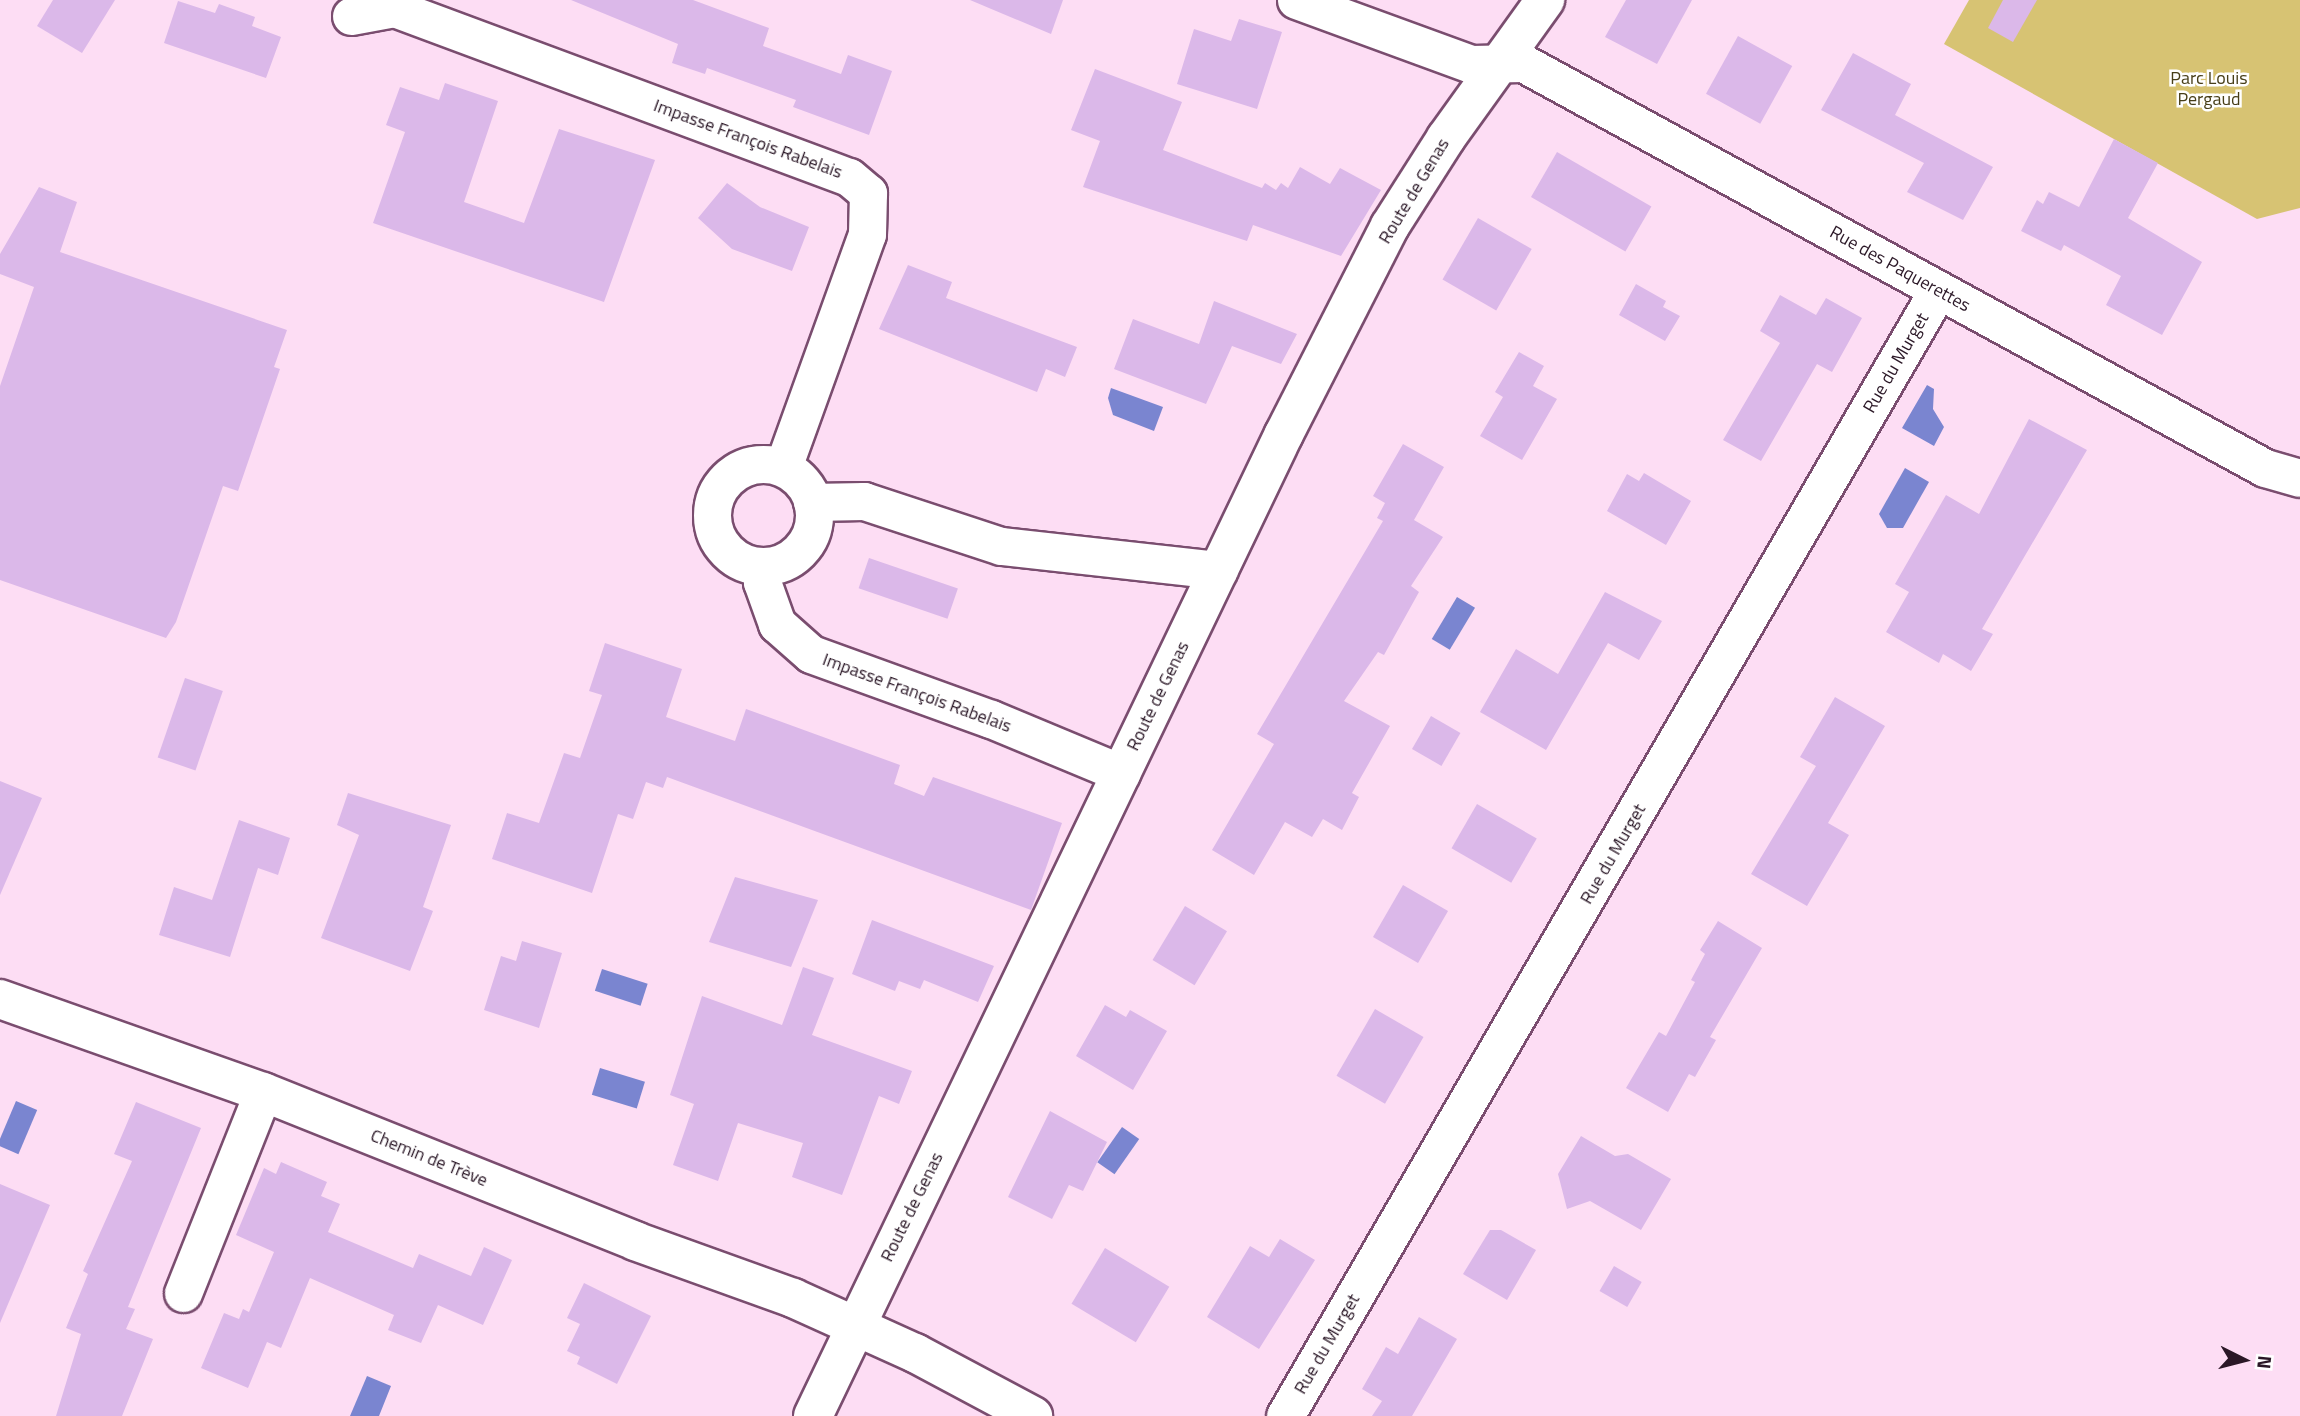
<!DOCTYPE html>
<html>
<head>
<meta charset="utf-8">
<style>
	body { margin:0 }
	#map { position:relative; width:2300px; height:1416px; overflow:hidden; background:#fdddf4; font-family:"Titillium Web",sans-serif }
	div>[style] { position:absolute }
	.green>* { inset:0; background:#d7c373 }
	.water>* { inset:0; background:#7a85d0; transform-origin:0 0 }
	.building>* { inset:0; background:#dbb8e9; transform-origin:0 0 }
	.roads { filter:drop-shadow(2px 0 #7a4d6f) drop-shadow(-2px 0 #7a4d6f) drop-shadow(0 2px #7a4d6f) drop-shadow(0 -2px #7a4d6f) }
	.minor>* { height:37px; margin:-18.5px; padding:0 18.5px; transform-origin:18.5px; border-radius:18.5px; background:#fff }
	.minor>.ring { margin:-18.5px; padding:0; box-sizing:content-box; background:none; border:37px solid #fff; border-radius:50% }
	.tertiary>* { height:38px; margin:-19px; padding:0 19px; transform-origin:19px; border-radius:19px; background:#fff }
	span { translate:-50% -50%; white-space:nowrap; text-align:center; line-height:1.15; -webkit-text-stroke:5px #fff; paint-order:stroke }
	.park-label { font-size:18px; color:#473e18 }
	.street-label { font-size:18px; color:#2a1726 }
	.north { position:absolute; left:2209px; top:1325px; width:70px; height:70px; -webkit-text-stroke:5px #fff; paint-order:stroke; rotate:96deg; font-size:19px; font-weight:700; line-height:28px; text-align:center; color:#2a1726 }
	.north::after { content:''; display:block; margin:auto; width:24px; height:32px; background:#2a1726; clip-path:polygon(50% 0,100% 100%,50% 72%,0 100%) }
</style>
</head>
<body>
<div id="map">
	<div class="green">
		<i style="clip-path:polygon(1969px 0,2300px 0,2300px 208px,2257px 219px,1944px 44px)"></i>
	</div>
	<div class="water">
		<i style="clip-path:polygon(1927px 385px,1934px 389px,1933px 409px,1944px 427px,1934px 446px,1902px 428px)"></i>
		<i style="clip-path:polygon(1111px 388px,1163px 407px,1154px 431px,1113px 415px,1108px 398px)"></i>
		<i style="clip-path:polygon(1905px 468px,1929px 482px,1903px 528px,1887px 528px,1879px 514px)"></i>
		<i style="left:1457px;top:597px;width:21px;height:49px;rotate:31deg"></i>
		<i style="left:602px;top:969px;width:48px;height:23px;rotate:18deg"></i>
		<i style="left:600px;top:1068px;width:47px;height:28px;rotate:17deg"></i>
		<i style="left:16px;top:1101px;width:23px;height:48px;rotate:23deg"></i>
		<i style="left:1122px;top:1127px;width:21px;height:43px;rotate:35deg"></i>
		<i style="clip-path:polygon(367px 1376px,391px 1386px,379px 1416px,350px 1416px)"></i>
	</div>
	<div class="building">
		<i style="clip-path:polygon(53px 0,115px 0,82px 53px,37px 26px)"></i>
		<i style="clip-path:polygon(571px 0,693px 0,769px 28px,763px 46px,841px 74px,848px 55px,892px 71px,869px 135px,793px 107px,796px 100px,707px 68px,705px 74px,672px 63px,678px 44px)"></i>
		<i style="clip-path:polygon(970px 0,1063px 0,1051px 34px)"></i>
		<i style="clip-path:polygon(1626px 0,1692px 0,1657px 64px,1605px 37px)"></i>
		<i style="clip-path:polygon(2003px 0,2037px 0,2013px 42px,1988px 28px)"></i>
		<i style="clip-path:polygon(178px 1px,215px 13px,219px 4px,255px 17px,252px 26px,281px 37px,266px 78px,164px 43px)"></i>
		<i style="clip-path:polygon(1239px 19px,1282px 32px,1257px 109px,1177px 84px,1194px 29px,1231px 41px)"></i>
		<i style="left:1738px;top:36px;width:62px;height:66px;rotate:29deg"></i>
		<i style="clip-path:polygon(1853px 53px,1911px 84px,1895px 115px,1993px 167px,1963px 220px,1907px 192px,1924px 163px,1821px 110px)"></i>
		<i style="clip-path:polygon(1095px 69px,1182px 102px,1163px 150px,1262px 188px,1265px 183px,1276px 190px,1281px 183px,1288px 188px,1300px 167px,1330px 184px,1340px 168px,1381px 190px,1341px 256px,1253px 225px,1247px 241px,1083px 187px,1100px 141px,1071px 130px)"></i>
		<i style="clip-path:polygon(445px 83px,498px 101px,464px 202px,524px 223px,559px 129px,655px 160px,604px 302px,373px 223px,405px 132px,386px 125px,400px 87px,439px 100px)"></i>
		<i style="clip-path:polygon(2114px 139px,2158px 163px,2128px 218px,2202px 262px,2162px 335px,2106px 305px,2121px 276px,2064px 245px,2061px 251px,2021px 231px,2037px 200px,2043px 204px,2049px 192px,2079px 207px)"></i>
		<i style="left:1557px;top:152px;width:109px;height:52px;rotate:30deg"></i>
		<i style="clip-path:polygon(727px 183px,760px 207px,809px 227px,792px 271px,732px 249px,698px 218px)"></i>
		<i style="clip-path:polygon(39px 187px,77px 202px,60px 252px,287px 330px,274px 367px,280px 369px,238px 491px,223px 486px,176px 622px,166px 638px,0 580px,0 386px,34px 287px,0 274px,0 254px)"></i>
		<i style="left:1478px;top:218px;width:62px;height:71px;rotate:30deg"></i>
		<i style="clip-path:polygon(908px 265px,952px 282px,946px 298px,1077px 347px,1065px 377px,1046px 369px,1037px 392px,879px 329px)"></i>
		<i style="clip-path:polygon(1636px 284px,1666px 301px,1663px 307px,1680px 316px,1665px 341px,1619px 315px)"></i>
		<i style="clip-path:polygon(1780px 295px,1816px 315px,1826px 298px,1862px 318px,1832px 372px,1817px 364px,1761px 461px,1723px 440px,1780px 343px,1760px 331px)"></i>
		<i style="clip-path:polygon(1214px 301px,1297px 334px,1281px 364px,1232px 346px,1206px 404px,1114px 369px,1133px 319px,1199px 344px)"></i>
		<i style="clip-path:polygon(1519px 352px,1544px 366px,1533px 386px,1557px 399px,1522px 460px,1480px 436px,1503px 397px,1495px 392px)"></i>
		<i style="clip-path:polygon(2029px 419px,2087px 450px,1982px 629px,1993px 634px,1971px 671px,1943px 654px,1939px 663px,1886px 632px,1909px 592px,1895px 584px,1946px 495px,1979px 514px)"></i>
		<i style="clip-path:polygon(1403px 444px,1444px 467px,1414px 520px,1443px 537px,1411px 586px,1419px 592px,1384px 655px,1378px 652px,1344px 701px,1390px 726px,1352px 793px,1359px 797px,1342px 830px,1323px 819px,1312px 837px,1285px 822px,1254px 875px,1212px 850px,1274px 744px,1257px 734px,1383px 521px,1377px 518px,1385px 503px,1373px 496px)"></i>
		<i style="clip-path:polygon(1644px 473px,1691px 501px,1666px 545px,1607px 511px,1627px 474px,1639px 481px)"></i>
		<i style="left:869px;top:558px;width:94px;height:32px;rotate:19deg"></i>
		<i style="clip-path:polygon(1605px 592px,1662px 621px,1639px 660px,1608px 643px,1546px 750px,1480px 712px,1516px 649px,1558px 674px)"></i>
		<i style="clip-path:polygon(605px 643px,682px 669px,666px 717px,735px 741px,746px 709px,900px 765px,894px 784px,924px 796px,933px 777px,1062px 823px,1031px 910px,667px 777px,663px 788px,646px 782px,633px 819px,618px 814px,592px 893px,492px 859px,507px 813px,539px 823px,564px 753px,580px 758px,602px 695px,589px 691px)"></i>
		<i style="left:185px;top:678px;width:40px;height:84px;rotate:19deg"></i>
		<i style="clip-path:polygon(1835px 697px,1885px 726px,1828px 823px,1849px 835px,1807px 906px,1751px 874px,1816px 766px,1800px 757px)"></i>
		<i style="left:1431px;top:716px;width:34px;height:38px;rotate:30deg"></i>
		<i style="clip-path:polygon(0 781px,42px 798px,0 895px)"></i>
		<i style="clip-path:polygon(348px 793px,451px 825px,423px 907px,433px 911px,410px 971px,321px 938px,359px 835px,337px 825px)"></i>
		<i style="left:1477px;top:804px;width:69px;height:51px;rotate:30deg"></i>
		<i style="clip-path:polygon(239px 820px,290px 838px,278px 875px,258px 868px,230px 957px,159px 935px,174px 887px,212px 900px)"></i>
		<i style="clip-path:polygon(735px 877px,818px 900px,791px 967px,709px 942px)"></i>
		<i style="left:1403px;top:885px;width:52px;height:60px;rotate:30deg"></i>
		<i style="left:1185px;top:906px;width:49px;height:63px;rotate:31deg"></i>
		<i style="clip-path:polygon(872px 920px,994px 966px,978px 1002px,924px 980px,920px 989px,899px 981px,895px 991px,852px 974px)"></i>
		<i style="clip-path:polygon(1718px 921px,1762px 948px,1710px 1037px,1716px 1040px,1695px 1077px,1689px 1074px,1668px 1112px,1626px 1088px,1659px 1032px,1666px 1036px,1695px 982px,1691px 980px,1705px 954px,1700px 950px)"></i>
		<i style="clip-path:polygon(522px 941px,562px 953px,539px 1028px,484px 1010px,501px 956px,516px 961px)"></i>
		<i style="clip-path:polygon(803px 967px,834px 978px,812px 1035px,912px 1071px,899px 1104px,879px 1096px,842px 1195px,792px 1177px,803px 1143px,738px 1123px,718px 1181px,673px 1165px,694px 1104px,670px 1095px,702px 996px,782px 1025px)"></i>
		<i style="clip-path:polygon(1105px 1005px,1126px 1017px,1130px 1010px,1167px 1031px,1133px 1090px,1076px 1056px)"></i>
		<i style="left:1375px;top:1009px;width:56px;height:77px;rotate:30deg"></i>
		<i style="clip-path:polygon(136px 1102px,201px 1128px,128px 1307px,135px 1309px,126px 1329px,153px 1339px,122px 1416px,56px 1416px,81px 1334px,66px 1328px,88px 1274px,83px 1271px,132px 1161px,114px 1154px)"></i>
		<i style="clip-path:polygon(1050px 1111px,1107px 1142px,1083px 1191px,1069px 1185px,1052px 1219px,1008px 1197px)"></i>
		<i style="clip-path:polygon(1581px 1136px,1615px 1156px,1628px 1154px,1671px 1179px,1641px 1230px,1590px 1201px,1567px 1209px,1558px 1174px)"></i>
		<i style="clip-path:polygon(281px 1162px,327px 1182px,321px 1196px,340px 1204px,328px 1232px,413px 1268px,419px 1254px,471px 1276px,484px 1247px,512px 1260px,483px 1325px,438px 1305px,421px 1343px,388px 1330px,394px 1315px,310px 1278px,281px 1348px,267px 1342px,248px 1388px,201px 1368px,224px 1313px,239px 1319px,243px 1309px,249px 1312px,274px 1252px,236px 1235px,264px 1168px,276px 1174px)"></i>
		<i style="clip-path:polygon(0 1184px,50px 1205px,0 1323px)"></i>
		<i style="clip-path:polygon(1490px 1230px,1501px 1230px,1536px 1250px,1507px 1300px,1463px 1274px)"></i>
		<i style="clip-path:polygon(1280px 1239px,1315px 1260px,1259px 1349px,1207px 1317px,1250px 1246px,1269px 1257px)"></i>
		<i style="left:1105px;top:1248px;width:75px;height:65px;rotate:31deg"></i>
		<i style="left:1614px;top:1266px;width:32px;height:29px;rotate:30deg"></i>
		<i style="clip-path:polygon(584px 1283px,651px 1316px,617px 1384px,577px 1364px,580px 1357px,567px 1351px,580px 1324px,567px 1318px)"></i>
		<i style="clip-path:polygon(1419px 1317px,1457px 1339px,1412px 1416px,1372px 1416px,1382px 1401px,1362px 1389px,1386px 1347px,1398px 1354px)"></i>
	</div>
	<div class="roads">
		<div class="minor">
			<i style="left:1296px;top:0;width:186px;rotate:20.1deg"></i>
			<i style="left:1471px;top:64px;width:52px;rotate:-1.1deg"></i>
			<i style="left:1523px;top:63px;width:845px;rotate:28.63deg"></i>
			<i style="left:2265px;top:468px;width:36px;rotate:16deg"></i>
			<i style="left:351px;top:16px;width:44px;rotate:-10.5deg"></i>
			<i style="left:394px;top:8px;width:485px;rotate:20.4deg"></i>
			<i style="left:849px;top:177px;width:25px;rotate:40deg"></i>
			<i style="left:868px;top:193px;width:41px;rotate:91.4deg"></i>
			<i style="left:867px;top:234px;width:248px;rotate:109.8deg"></i>
			<i class="ring" style="left:712px;top:464px;width:65px;height:65px"></i>
			<i style="left:812px;top:502px;width:52px;rotate:-1.1deg"></i>
			<i style="left:864px;top:501px;width:144px;rotate:18.2deg"></i>
			<i style="left:1001px;top:546px;width:219px;rotate:6.3deg"></i>
			<i style="left:763px;top:566px;width:16px;rotate:94deg"></i>
			<i style="left:762px;top:582px;width:45px;rotate:70.3deg"></i>
			<i style="left:777px;top:624px;width:45px;rotate:41.4deg"></i>
			<i style="left:811px;top:654px;width:191px;rotate:19.9deg"></i>
			<i style="left:991px;top:719px;width:141px;rotate:22.6deg"></i>
			<i style="left:183px;top:1293px;width:216px;rotate:-68.3deg"></i>
			<i style="left:1285px;top:1416px;width:1302px;rotate:-59.89deg"></i>
		</div>
		<div class="tertiary">
			<i style="left:0;top:999px;width:279px;rotate:19.5deg"></i>
			<i style="left:263px;top:1092px;width:401px;rotate:21.8deg"></i>
			<i style="left:635px;top:1241px;width:168px;rotate:19.8deg"></i>
			<i style="left:793px;top:1298px;width:134px;rotate:24.3deg"></i>
			<i style="left:915px;top:1353px;width:134px;rotate:28.1deg"></i>
			<i style="left:813px;top:1416px;width:1089px;rotate:-64.38deg"></i>
			<i style="left:1284px;top:434px;width:233px;rotate:-63deg"></i>
			<i style="left:1390px;top:226px;width:104px;rotate:-57.5deg"></i>
			<i style="left:1446px;top:138px;width:170px;rotate:-54.3deg"></i>
		</div>
	</div>
	<div class="park-label">
		<span style="left:2209px;top:89px">Parc Louis<br>Pergaud</span>
	</div>
	<div class="street-label">
		<span style="left:748px;top:139px;rotate:20deg">Impasse François Rabelais</span>
		<span style="left:1414px;top:191px;rotate:-59deg">Route de Genas</span>
		<span style="left:1900px;top:269px;rotate:29deg">Rue des Paquerettes</span>
		<span style="left:1896px;top:363px;rotate:-60deg">Rue du Murget</span>
		<span style="left:917px;top:693px;rotate:20deg">Impasse François Rabelais</span>
		<span style="left:1158px;top:696px;rotate:-64deg">Route de Genas</span>
		<span style="left:1613px;top:854px;rotate:-60deg">Rue du Murget</span>
		<span style="left:429px;top:1158px;rotate:22deg">Chemin de Trève</span>
		<span style="left:912px;top:1207px;rotate:-64deg">Route de Genas</span>
		<span style="left:1327px;top:1344px;rotate:-60deg">Rue du Murget</span>
	</div>
	<div class="north">N</div>
</div>
</body>
</html>
